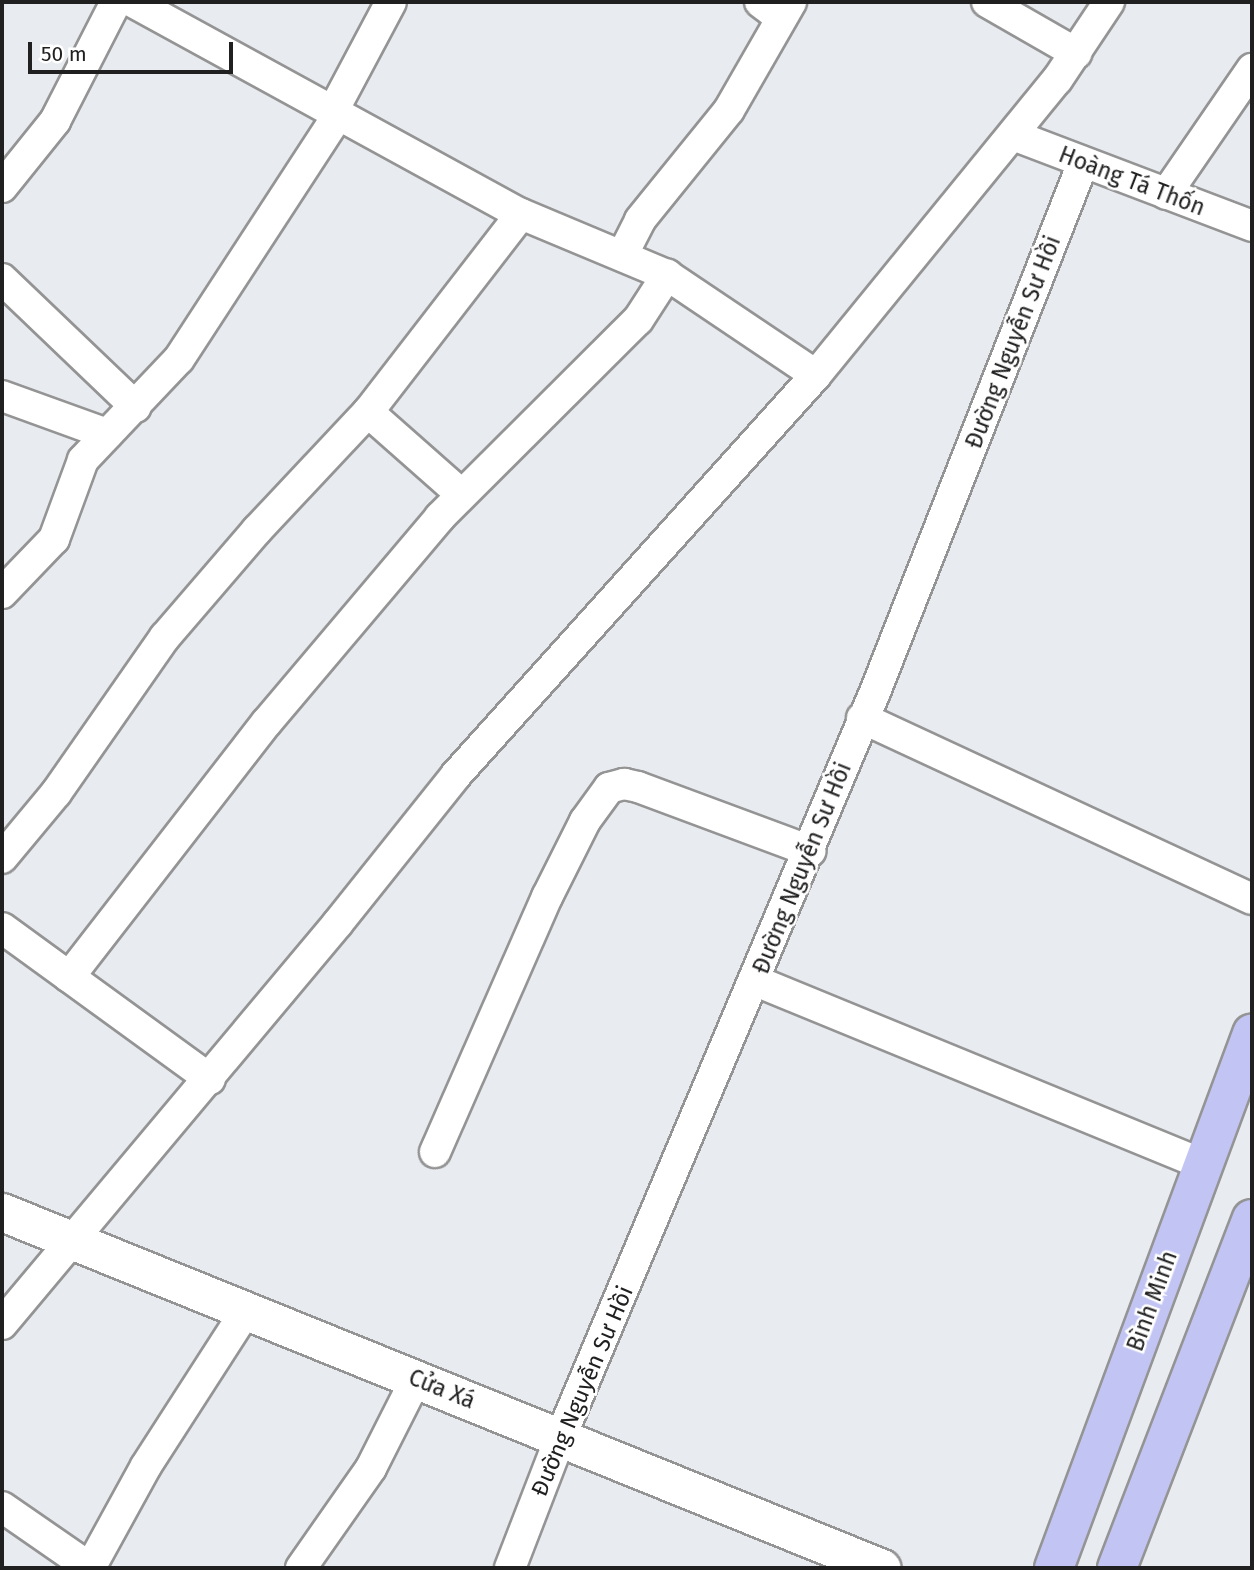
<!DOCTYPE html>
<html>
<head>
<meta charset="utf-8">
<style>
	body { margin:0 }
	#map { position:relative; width:1254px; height:1570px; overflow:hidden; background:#e8ebf0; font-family:"Fira Sans",sans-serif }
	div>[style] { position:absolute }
	.roads { filter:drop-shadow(2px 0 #949494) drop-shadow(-2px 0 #949494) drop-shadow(0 2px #949494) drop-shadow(0 -2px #949494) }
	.minor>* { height:30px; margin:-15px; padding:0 15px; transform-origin:15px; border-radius:15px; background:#fff }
	.tertiary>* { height:37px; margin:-18.5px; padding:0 18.5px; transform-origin:18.5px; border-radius:18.5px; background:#fff }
	.secondary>* { height:38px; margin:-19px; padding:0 19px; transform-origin:19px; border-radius:19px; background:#c2c5f3 }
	span { translate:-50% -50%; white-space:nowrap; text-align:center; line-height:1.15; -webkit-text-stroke:5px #fff; paint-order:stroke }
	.street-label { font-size:23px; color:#202020 }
	.frame { position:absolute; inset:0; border:4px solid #202020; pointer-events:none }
	.scale { position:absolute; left:28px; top:42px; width:205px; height:32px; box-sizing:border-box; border:4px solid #202020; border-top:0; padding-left:9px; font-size:21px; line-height:24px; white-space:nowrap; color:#202020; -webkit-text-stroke:5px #fff; paint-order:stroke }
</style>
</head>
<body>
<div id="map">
	<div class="roads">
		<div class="minor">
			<i style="left:133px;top:2px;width:442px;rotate:28.7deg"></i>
			<i style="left:521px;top:214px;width:158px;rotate:22.7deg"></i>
			<i style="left:667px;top:275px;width:179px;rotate:33.9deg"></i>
			<i style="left:760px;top:2px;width:26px;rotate:37deg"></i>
			<i style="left:987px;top:2px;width:103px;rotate:29.8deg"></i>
			<i style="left:333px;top:111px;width:123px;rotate:-62deg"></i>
			<i style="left:1013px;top:135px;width:256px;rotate:20.8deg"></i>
			<i style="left:2px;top:187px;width:85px;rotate:-51.2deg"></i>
			<i style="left:55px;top:121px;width:134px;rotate:-62.9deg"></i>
			<i style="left:1166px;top:194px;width:152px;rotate:-55.5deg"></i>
			<i style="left:623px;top:254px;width:38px;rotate:-63deg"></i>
			<i style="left:640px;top:220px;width:141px;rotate:-51deg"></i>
			<i style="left:729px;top:110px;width:125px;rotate:-60.1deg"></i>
			<i style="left:2px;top:279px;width:185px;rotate:43.7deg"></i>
			<i style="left:2px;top:396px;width:112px;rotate:19.9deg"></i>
			<i style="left:368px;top:412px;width:124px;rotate:41.4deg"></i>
			<i style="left:2px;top:593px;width:75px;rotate:-46.1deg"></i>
			<i style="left:54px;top:539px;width:84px;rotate:-69.8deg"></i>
			<i style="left:83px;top:460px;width:139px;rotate:-46.5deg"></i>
			<i style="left:179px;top:359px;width:293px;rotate:-56.9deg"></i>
			<i style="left:862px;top:718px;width:430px;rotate:24.9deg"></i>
			<i style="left:2px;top:858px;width:85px;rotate:-50.3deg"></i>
			<i style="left:56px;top:793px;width:190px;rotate:-55.1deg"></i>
			<i style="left:165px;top:637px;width:141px;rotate:-49.3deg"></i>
			<i style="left:257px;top:530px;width:162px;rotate:-46.8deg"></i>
			<i style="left:368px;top:412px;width:250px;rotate:-52.3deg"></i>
			<i style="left:2px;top:928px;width:257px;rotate:36deg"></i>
			<i style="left:69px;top:977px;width:323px;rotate:-52.2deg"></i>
			<i style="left:267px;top:722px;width:268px;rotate:-49.8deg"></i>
			<i style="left:440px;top:517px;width:279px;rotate:-44.9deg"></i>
			<i style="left:638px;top:320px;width:54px;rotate:-57.2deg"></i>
			<i style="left:756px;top:981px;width:482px;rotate:22.3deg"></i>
			<i style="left:435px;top:1152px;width:279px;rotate:-66.3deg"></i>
			<i style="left:547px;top:897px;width:85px;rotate:-63.4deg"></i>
			<i style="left:585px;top:821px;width:41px;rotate:-54deg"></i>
			<i style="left:609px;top:788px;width:16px;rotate:-15deg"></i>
			<i style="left:624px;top:784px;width:14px;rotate:12deg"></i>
			<i style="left:638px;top:787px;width:184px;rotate:20.4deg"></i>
			<i style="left:2px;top:1324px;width:523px;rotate:-50.04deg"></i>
			<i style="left:338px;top:923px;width:189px;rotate:-51.4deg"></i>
			<i style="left:456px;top:775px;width:538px;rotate:-48.01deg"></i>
			<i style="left:816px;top:375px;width:381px;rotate:-50.8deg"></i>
			<i style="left:1057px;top:80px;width:94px;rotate:-56.3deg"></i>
			<i style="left:2px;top:1507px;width:107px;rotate:34.7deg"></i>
			<i style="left:90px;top:1568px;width:116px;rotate:-61.2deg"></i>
			<i style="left:146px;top:1466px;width:184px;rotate:-57.2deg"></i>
			<i style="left:301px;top:1568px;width:122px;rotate:-55deg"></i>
			<i style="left:371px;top:1468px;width:100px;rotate:-63.2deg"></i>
			<i style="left:510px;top:1568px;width:142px;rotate:-68.9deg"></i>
			<i style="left:561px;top:1436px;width:808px;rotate:-67.12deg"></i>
			<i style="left:875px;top:692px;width:568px;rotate:-68.54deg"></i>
		</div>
		<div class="tertiary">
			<i style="left:2px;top:1212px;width:949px;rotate:22.03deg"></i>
		</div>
		<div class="secondary">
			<i style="left:1054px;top:1568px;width:570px;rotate:-69.66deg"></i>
			<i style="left:1117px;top:1568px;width:374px;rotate:-68.9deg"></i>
		</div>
	</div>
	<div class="street-label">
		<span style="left:1132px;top:181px;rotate:21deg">Hoàng Tá Thốn</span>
		<span style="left:1013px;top:342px;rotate:-69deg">Đường Nguyễn Sư Hồi</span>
		<span style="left:802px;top:868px;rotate:-68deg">Đường Nguyễn Sư Hồi</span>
		<span style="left:1152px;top:1301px;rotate:-70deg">Bình Minh</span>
		<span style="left:442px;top:1389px;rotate:22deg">Cửa Xá</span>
		<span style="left:582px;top:1391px;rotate:-67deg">Đường Nguyễn Sư Hồi</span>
	</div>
	<div class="frame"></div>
	<div class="scale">50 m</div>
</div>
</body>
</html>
